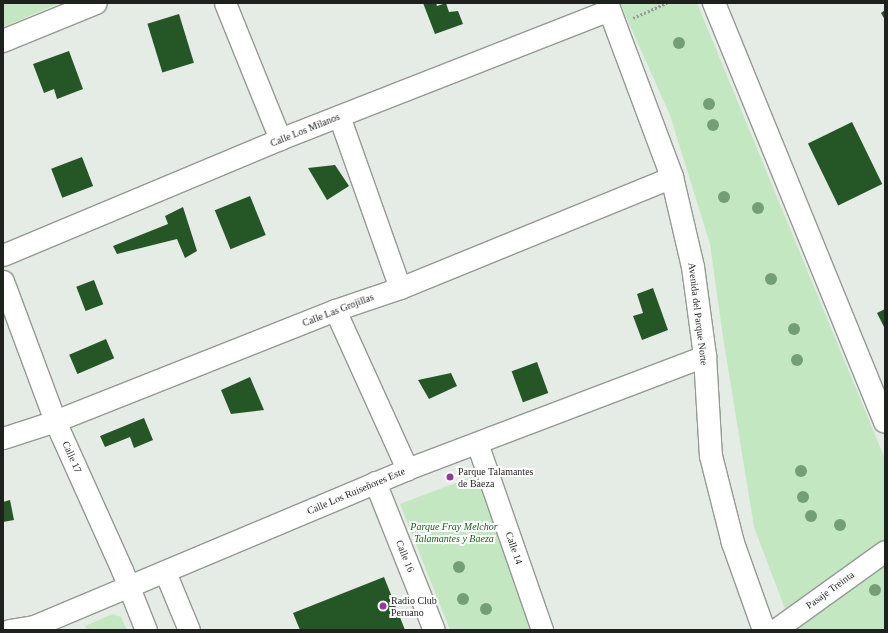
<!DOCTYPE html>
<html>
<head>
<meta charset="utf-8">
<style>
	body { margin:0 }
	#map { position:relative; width:888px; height:633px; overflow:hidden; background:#e5ebe5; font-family:"Times New Roman",serif }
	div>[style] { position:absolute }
	.green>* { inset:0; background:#c3e7c1 }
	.building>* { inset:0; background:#255726; transform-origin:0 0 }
	.path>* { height:2.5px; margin-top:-1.25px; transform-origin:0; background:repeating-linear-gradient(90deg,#959995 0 2px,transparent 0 4px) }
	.roads { filter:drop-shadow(1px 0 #949994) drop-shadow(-1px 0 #949994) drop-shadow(0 1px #949994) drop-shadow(0 -1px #949994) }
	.minor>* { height:21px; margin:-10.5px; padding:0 10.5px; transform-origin:10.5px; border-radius:10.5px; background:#fff }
	.major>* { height:22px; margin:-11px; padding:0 11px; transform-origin:11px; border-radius:11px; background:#fff }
	.trees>* { width:12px; height:12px; margin:-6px; border-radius:50%; background:#749f76 }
	.dots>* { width:11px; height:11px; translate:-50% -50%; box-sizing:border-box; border:2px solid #fff; border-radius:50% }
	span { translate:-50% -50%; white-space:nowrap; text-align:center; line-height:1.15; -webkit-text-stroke:4px #fff; paint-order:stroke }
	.street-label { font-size:10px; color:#1f211f }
	.poi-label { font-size:10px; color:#1f211f }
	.left { translate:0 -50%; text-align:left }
	.park-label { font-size:10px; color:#18611b; font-style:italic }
	.frame { position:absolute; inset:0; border:4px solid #1f211f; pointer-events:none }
</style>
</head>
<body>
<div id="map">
	<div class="green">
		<i style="clip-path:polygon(3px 3px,60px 3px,3px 27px)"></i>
		<i style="clip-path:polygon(620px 3px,697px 3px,885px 459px,885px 630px,793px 630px,754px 527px,723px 337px,710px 244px,670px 115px)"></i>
		<i style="clip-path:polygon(477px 475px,531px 630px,450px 630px,400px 504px)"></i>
		<i style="clip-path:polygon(113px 614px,121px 617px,127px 630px,86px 630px,85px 626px)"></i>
	</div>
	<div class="building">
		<i style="clip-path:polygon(423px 3px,436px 3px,437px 6px,446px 3px,449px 12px,458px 11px,463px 24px,435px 34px)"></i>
		<i style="clip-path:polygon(885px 10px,885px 20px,881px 13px)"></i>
		<i style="left:179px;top:14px;width:51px;height:33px;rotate:73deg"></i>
		<i style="clip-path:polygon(69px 51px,83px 89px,57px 99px,54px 89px,44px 93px,33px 64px)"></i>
		<i style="left:852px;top:122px;width:69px;height:49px;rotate:64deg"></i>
		<i style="left:82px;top:157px;width:31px;height:33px;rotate:69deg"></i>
		<i style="clip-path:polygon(335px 165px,349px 186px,327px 200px,308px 168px)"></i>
		<i style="left:250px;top:196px;width:42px;height:38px;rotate:68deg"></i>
		<i style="clip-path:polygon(183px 207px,197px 251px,185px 258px,177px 239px,117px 254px,113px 246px,168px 224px,165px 216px)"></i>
		<i style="left:94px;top:280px;width:26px;height:19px;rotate:69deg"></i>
		<i style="clip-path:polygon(653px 288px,668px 330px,642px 340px,633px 316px,643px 313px,637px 294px)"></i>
		<i style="clip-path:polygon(885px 309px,885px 329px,877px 313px)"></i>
		<i style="left:106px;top:339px;width:21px;height:40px;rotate:67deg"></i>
		<i style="left:537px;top:362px;width:33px;height:27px;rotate:70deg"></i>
		<i style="clip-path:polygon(451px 373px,457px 386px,429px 399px,418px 380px)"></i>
		<i style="clip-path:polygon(250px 377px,264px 410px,231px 414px,221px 390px)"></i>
		<i style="clip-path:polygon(144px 418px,153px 440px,134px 448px,130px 437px,105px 447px,100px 436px)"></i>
		<i style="clip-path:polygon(10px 500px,14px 520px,3px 522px,3px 502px)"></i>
		<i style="clip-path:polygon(384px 577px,405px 630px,300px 630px,293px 613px)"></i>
	</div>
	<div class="path">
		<i style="left:633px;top:18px;width:37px;rotate:-24deg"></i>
	</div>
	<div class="roads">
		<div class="minor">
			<i style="left:225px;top:3px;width:147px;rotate:68deg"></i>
			<i style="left:339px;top:116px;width:182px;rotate:70.5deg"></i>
			<i style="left:3px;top:255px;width:300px;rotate:-22.7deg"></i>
			<i style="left:280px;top:139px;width:354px;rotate:-21.4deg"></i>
			<i style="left:3px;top:281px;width:149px;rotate:69.6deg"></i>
			<i style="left:55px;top:421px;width:163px;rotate:65.8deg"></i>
			<i style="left:122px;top:570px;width:65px;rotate:68.2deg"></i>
			<i style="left:335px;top:310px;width:175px;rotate:65.6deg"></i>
			<i style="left:3px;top:438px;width:55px;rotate:-18.1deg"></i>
			<i style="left:55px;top:421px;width:301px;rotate:-21.6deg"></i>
			<i style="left:335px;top:310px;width:69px;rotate:-18.7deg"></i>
			<i style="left:400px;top:288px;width:294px;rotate:-22.2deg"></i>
			<i style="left:477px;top:443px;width:198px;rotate:70.8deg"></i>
			<i style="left:375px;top:482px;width:159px;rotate:68.3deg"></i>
			<i style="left:165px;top:572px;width:63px;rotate:67.5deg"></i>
			<i style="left:9px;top:630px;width:25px;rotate:-9deg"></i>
			<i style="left:34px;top:626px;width:405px;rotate:-22.8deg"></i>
			<i style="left:407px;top:469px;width:319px;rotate:-20.8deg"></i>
			<i style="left:775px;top:630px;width:135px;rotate:-35.7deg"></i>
		</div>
		<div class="major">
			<i style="left:607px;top:3px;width:186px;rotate:69.5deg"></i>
			<i style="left:672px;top:177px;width:92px;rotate:76.9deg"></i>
			<i style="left:693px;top:267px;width:90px;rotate:82.3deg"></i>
			<i style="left:705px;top:356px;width:100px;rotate:86.6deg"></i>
			<i style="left:711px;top:456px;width:90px;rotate:75.8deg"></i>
			<i style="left:733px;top:543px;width:92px;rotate:70.4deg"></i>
			<i style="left:714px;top:3px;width:452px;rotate:67.8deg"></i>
			<i style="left:3px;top:41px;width:100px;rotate:-22.2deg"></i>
		</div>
	</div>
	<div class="trees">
		<i style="left:679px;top:43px"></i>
		<i style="left:709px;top:104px"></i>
		<i style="left:713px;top:125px"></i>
		<i style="left:724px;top:197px"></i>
		<i style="left:758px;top:208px"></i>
		<i style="left:771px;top:279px"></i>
		<i style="left:794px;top:329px"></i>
		<i style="left:797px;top:360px"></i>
		<i style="left:801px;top:471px"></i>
		<i style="left:803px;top:497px"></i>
		<i style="left:811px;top:516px"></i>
		<i style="left:840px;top:525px"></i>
		<i style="left:459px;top:567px"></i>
		<i style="left:875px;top:590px"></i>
		<i style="left:463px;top:599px"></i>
		<i style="left:486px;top:609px"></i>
	</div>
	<div class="dots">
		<i style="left:450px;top:477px;background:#9637a0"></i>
		<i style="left:383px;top:606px;background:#9637a0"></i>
	</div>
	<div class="street-label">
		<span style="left:305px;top:130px;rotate:-22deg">Calle Los Milanos</span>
		<span style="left:338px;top:310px;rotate:-21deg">Calle Las Grojillas</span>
		<span style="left:698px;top:314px;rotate:83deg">Avenida del Parque Norte</span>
		<span style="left:72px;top:457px;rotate:66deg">Calle 17</span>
		<span style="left:356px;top:491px;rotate:-23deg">Calle Los Ruiseñores Este</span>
		<span style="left:514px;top:548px;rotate:71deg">Calle 14</span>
		<span style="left:405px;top:556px;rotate:68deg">Calle 16</span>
		<span style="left:830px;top:590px;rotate:-36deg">Pasaje Treinta</span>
	</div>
	<div class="poi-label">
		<span class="left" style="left:458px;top:477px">Parque Talamantes<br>de Baeza</span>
		<span class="left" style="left:391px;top:606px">Radio Club<br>Peruano</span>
	</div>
	<div class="park-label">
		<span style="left:454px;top:532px">Parque Fray Melchor<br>Talamantes y Baeza</span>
	</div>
	<div class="frame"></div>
</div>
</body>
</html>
